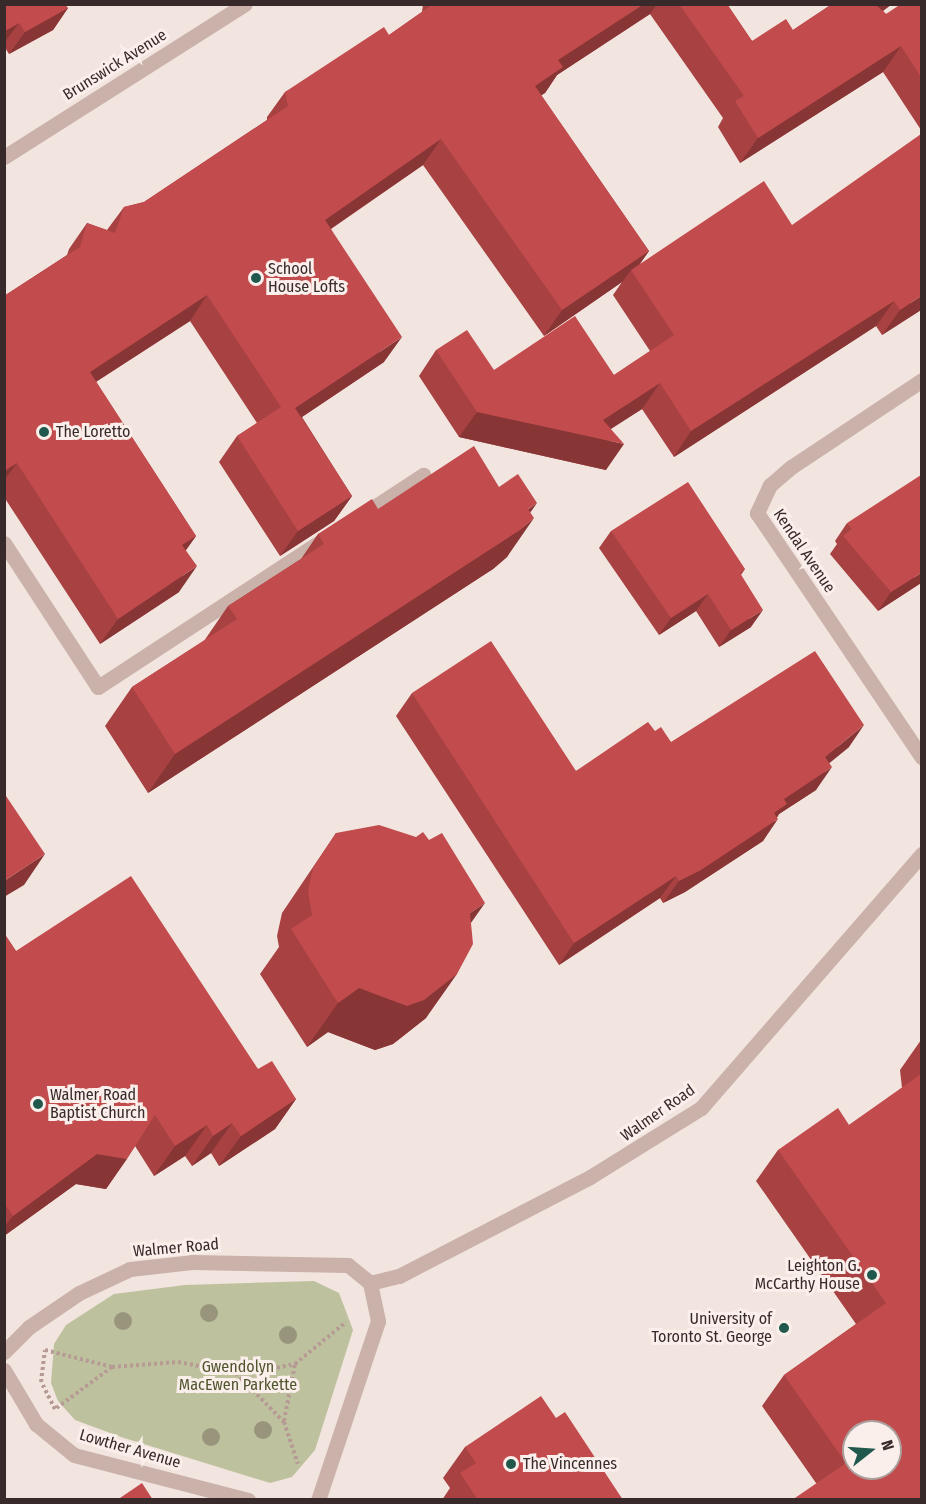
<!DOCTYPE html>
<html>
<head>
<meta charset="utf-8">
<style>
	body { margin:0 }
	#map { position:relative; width:926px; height:1504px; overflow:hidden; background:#f2e4de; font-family:"Fira Sans Condensed",sans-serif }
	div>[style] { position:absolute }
	.green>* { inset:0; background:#bec19e }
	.path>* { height:4px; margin-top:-2px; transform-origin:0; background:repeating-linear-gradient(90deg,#b69a94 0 3px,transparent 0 6px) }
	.minor>* { height:15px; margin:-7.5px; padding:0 7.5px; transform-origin:7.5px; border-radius:7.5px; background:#cab1aa }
	.trees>* { width:18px; height:18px; margin:-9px; border-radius:50%; background:#99957d }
	.wall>* { inset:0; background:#a74142 }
	.shaded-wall>* { inset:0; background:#883536 }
	.building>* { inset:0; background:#c24c4d }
	.dots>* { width:16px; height:16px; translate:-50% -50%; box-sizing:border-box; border:3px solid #faefeb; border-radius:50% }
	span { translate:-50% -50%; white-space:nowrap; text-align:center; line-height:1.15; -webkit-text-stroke:6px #faefeb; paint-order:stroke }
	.street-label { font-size:16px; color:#382a2a }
	.poi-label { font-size:16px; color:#382a2a }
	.left { translate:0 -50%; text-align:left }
	.right { translate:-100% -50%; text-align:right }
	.park-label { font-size:16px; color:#51552e }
	.frame { position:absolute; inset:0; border:6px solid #382a2a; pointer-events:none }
	.north { position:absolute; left:842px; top:1420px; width:60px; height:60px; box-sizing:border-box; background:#faefeb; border:2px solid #aca09e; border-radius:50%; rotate:73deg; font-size:16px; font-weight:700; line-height:24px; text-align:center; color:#382a2a }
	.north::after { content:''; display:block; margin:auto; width:21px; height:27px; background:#20584e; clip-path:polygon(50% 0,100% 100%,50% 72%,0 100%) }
</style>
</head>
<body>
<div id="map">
	<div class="green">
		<i style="clip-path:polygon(314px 1281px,339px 1293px,353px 1330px,315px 1450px,292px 1477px,270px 1483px,121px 1437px,75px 1420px,58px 1401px,51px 1383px,54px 1344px,66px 1325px,114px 1294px,185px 1285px)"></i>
	</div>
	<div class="path">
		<i style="left:45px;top:1350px;width:69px;rotate:14.2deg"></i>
		<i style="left:112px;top:1367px;width:71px;rotate:143.6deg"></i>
		<i style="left:55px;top:1409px;width:30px;rotate:-117deg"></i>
		<i style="left:41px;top:1382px;width:32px;rotate:-83deg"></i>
		<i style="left:112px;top:1367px;width:66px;rotate:-4.3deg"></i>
		<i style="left:178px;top:1362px;width:58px;rotate:10.9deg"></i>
		<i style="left:235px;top:1373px;width:30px;rotate:-6deg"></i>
		<i style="left:265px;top:1370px;width:31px;rotate:-11deg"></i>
		<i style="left:295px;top:1364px;width:66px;rotate:-39.5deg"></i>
		<i style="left:236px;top:1373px;width:69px;rotate:45.6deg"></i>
		<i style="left:284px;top:1422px;width:44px;rotate:71.6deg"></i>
		<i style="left:284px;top:1421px;width:58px;rotate:-79.1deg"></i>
	</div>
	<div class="minor">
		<i style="left:4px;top:157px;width:285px;rotate:-32.4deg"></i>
		<i style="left:922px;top:380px;width:157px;rotate:146.4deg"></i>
		<i style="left:791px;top:467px;width:28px;rotate:139deg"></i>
		<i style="left:770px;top:485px;width:31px;rotate:115deg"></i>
		<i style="left:757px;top:513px;width:295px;rotate:56deg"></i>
		<i style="left:359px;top:517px;width:77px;rotate:-33.3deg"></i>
		<i style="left:4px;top:543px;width:172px;rotate:56.9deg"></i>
		<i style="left:98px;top:687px;width:269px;rotate:-33.2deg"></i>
		<i style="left:370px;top:1283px;width:30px;rotate:-14deg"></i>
		<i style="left:399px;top:1276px;width:215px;rotate:-27.4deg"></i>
		<i style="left:590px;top:1177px;width:131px;rotate:-31.9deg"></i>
		<i style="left:701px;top:1108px;width:337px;rotate:-49deg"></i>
		<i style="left:4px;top:1352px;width:35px;rotate:-45deg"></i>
		<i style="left:29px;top:1327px;width:60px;rotate:-34.2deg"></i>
		<i style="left:79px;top:1293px;width:56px;rotate:-25.2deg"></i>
		<i style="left:130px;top:1269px;width:62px;rotate:-6.4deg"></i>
		<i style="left:192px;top:1262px;width:156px;rotate:1.1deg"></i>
		<i style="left:348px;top:1265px;width:28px;rotate:39deg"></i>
		<i style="left:370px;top:1283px;width:39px;rotate:78deg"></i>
		<i style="left:378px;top:1321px;width:189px;rotate:108.5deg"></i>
		<i style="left:4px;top:1370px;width:63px;rotate:59.3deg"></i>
		<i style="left:36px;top:1424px;width:49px;rotate:39.2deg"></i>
		<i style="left:74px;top:1455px;width:180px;rotate:14.5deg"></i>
	</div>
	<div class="trees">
		<i style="left:209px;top:1313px"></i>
		<i style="left:123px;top:1321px"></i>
		<i style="left:288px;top:1335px"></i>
		<i style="left:263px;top:1430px"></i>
		<i style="left:211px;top:1437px"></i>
	</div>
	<div class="wall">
		<i style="clip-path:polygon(4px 4px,68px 8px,53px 30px,9px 54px,4px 46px)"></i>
		<i style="clip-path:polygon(423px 4px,727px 4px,752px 41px,793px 30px,832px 4px,892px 4px,883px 11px,886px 14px,921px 4px,921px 130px,883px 72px,740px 163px,718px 127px,723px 118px,650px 14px,557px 75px,545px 93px,541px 95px,649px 251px,640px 264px,792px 225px,921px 310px,882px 335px,876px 326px,674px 457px,642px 409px,610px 429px,606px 470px,459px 437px,419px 376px,436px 350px,494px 370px,614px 375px,650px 351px,613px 295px,622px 282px,544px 336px,423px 165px,331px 229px,384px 362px,302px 417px,352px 496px,334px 521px,280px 556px,219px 462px,237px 436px,257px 423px,190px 321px,96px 382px,196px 536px,186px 550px,179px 592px,100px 644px,4px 497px,4px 296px,67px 255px,69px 249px,87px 223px,107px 230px,124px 207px,144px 202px,267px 120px,267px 117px,285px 92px,389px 35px,422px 12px)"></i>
		<i style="clip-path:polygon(499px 487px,530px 513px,507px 557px,493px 569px,148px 793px,105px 726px,132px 687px,204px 641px,228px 606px,301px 559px,318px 534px,378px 509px)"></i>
		<i style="clip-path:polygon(847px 523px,921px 583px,878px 611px,830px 554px,837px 544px,835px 541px)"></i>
		<i style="clip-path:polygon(611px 531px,745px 569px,741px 575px,751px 627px,719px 647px,696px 611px,659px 635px,599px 548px)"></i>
		<i style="clip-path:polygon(412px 693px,576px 771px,655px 731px,671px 742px,849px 747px,829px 763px,816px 790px,779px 814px,763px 841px,685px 892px,663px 903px,660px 898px,559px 965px,396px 716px)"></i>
		<i style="clip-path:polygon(336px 833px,471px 923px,426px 1018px,393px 1044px,375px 1050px,328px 1032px,307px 1047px,260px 974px,279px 947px,277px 936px,282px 913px)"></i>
		<i style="clip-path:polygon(4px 933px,16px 951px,258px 1069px,296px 1099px,275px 1129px,219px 1166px,211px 1153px,192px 1166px,185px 1156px,154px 1176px,135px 1146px,106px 1189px,76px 1184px,4px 1236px)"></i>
		<i style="clip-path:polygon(921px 1040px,921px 1500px,816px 1483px,762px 1406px,784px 1375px,856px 1324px,756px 1181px,778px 1150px,849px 1125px,902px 1088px,900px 1070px)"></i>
		<i style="clip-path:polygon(556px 1418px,623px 1500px,442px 1500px,450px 1488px,443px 1478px,465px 1447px)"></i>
	</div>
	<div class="shaded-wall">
		<i style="clip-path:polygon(644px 4px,657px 4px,650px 14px,557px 75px,545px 93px,517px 111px,535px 86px,558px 60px)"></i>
		<i style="clip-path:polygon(875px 4px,892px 4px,857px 30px)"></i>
		<i style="clip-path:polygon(68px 8px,53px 30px,9px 54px,25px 32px)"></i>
		<i style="clip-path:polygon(19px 23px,4px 43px,4px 34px,7px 30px)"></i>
		<i style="clip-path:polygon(901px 46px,883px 72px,740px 163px,758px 138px)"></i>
		<i style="clip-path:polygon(441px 139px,423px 165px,307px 245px,325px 220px)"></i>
		<i style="clip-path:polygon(649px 251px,633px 273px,631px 270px,622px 282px,544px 336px,562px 310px)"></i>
		<i style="clip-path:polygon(207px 295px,190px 321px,72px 397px,90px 372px)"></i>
		<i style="clip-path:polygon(921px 296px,921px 310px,882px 335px,900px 310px)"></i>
		<i style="clip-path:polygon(894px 301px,876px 326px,674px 457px,691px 431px)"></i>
		<i style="clip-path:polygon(402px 337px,384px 362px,278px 433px,295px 408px)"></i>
		<i style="clip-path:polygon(660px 383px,642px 409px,597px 438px,624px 444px,606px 470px,459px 437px,477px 412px,603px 420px)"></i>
		<i style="clip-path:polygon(17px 463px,4px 480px,4px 472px)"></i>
		<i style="clip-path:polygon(352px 496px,334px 521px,280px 556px,298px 531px)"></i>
		<i style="clip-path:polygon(537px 503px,516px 533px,534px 518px,507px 557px,493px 569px,148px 793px,175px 754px)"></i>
		<i style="clip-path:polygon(196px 536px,178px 561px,182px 545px)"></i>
		<i style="clip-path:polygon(197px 566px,179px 592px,100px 644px,118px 619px)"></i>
		<i style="clip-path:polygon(921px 573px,921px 583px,878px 611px,891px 592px)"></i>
		<i style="clip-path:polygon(708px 594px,696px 611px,659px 635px,671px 618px)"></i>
		<i style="clip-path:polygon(763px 610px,751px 627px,719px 647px,731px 630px)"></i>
		<i style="clip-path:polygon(864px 725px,849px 747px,810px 779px,825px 757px)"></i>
		<i style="clip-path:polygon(832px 767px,816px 790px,779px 814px,774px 822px,778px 819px,763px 841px,685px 892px,663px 903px,679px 881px,784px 799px)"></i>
		<i style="clip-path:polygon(45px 854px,24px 885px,4px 897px,4px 881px)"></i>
		<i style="clip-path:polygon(676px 876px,660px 898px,559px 965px,574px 943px)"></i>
		<i style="clip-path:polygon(485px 903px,454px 947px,470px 913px)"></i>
		<i style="clip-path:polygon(457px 974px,426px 1018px,393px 1044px,375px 1050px,328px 1032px,307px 1047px,338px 1003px,359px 988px)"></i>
		<i style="clip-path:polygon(296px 1099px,275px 1129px,219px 1166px,241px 1136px)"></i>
		<i style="clip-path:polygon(232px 1123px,211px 1153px,192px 1166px,213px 1136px)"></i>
		<i style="clip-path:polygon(207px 1125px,185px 1156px,154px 1176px,175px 1146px)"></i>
		<i style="clip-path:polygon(97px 1154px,127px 1159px,106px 1189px,76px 1184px,4px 1236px,4px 1227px,13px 1216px)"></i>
	</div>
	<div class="building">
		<i style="clip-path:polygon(4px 4px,65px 4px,68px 8px,25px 32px,19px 23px,7px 30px,4px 26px)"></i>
		<i style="clip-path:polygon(433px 4px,644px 4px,558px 60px,563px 67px,535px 86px,649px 251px,562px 310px,441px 139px,325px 220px,402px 337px,295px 408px,352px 496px,298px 531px,237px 436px,281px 407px,207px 295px,90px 372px,196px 536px,182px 545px,197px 566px,118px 619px,17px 463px,5px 470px,4px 469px,4px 296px,80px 247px,87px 223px,115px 233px,124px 207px,144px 202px,288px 106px,285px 92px,384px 27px,389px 35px)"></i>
		<i style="clip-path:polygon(679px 4px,727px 4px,752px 41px,786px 19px,793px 30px,832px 4px,875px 4px,886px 14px,901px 4px,921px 4px,921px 77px,901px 46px,758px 138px,735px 101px,744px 96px)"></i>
		<i style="clip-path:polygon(921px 134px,921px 296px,900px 310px,894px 301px,691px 431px,660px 383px,603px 420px,624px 444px,477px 412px,436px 350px,467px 330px,494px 370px,575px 316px,614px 375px,674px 335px,631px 270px,764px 181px,792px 225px)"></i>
		<i style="clip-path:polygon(474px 446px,499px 487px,518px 474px,537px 503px,528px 509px,534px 518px,520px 530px,175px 754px,132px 687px,237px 619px,228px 606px,324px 544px,318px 534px,372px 499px,378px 509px)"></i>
		<i style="clip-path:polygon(921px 475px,921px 573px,891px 592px,843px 536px,852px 529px,847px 523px)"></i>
		<i style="clip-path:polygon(688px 482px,745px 569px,740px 573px,763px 610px,731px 630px,708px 594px,671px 618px,611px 531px)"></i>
		<i style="clip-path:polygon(491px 641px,576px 771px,648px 722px,655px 731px,661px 727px,671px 742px,815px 651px,864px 725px,825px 757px,832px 767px,784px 799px,787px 804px,774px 813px,778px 819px,701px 870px,679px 881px,676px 876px,574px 943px,412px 693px)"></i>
		<i style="clip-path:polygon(4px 793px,45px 854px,4px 881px)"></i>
		<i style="clip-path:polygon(379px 825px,416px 837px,423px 832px,429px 840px,442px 833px,485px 903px,470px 913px,473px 944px,457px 974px,424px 1000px,407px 1006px,359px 988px,338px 1003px,291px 929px,312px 915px,308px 891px,313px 868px,336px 833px)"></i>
		<i style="clip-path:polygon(131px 876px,258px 1069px,272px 1061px,296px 1099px,241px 1136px,232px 1123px,213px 1136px,207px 1125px,175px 1146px,155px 1115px,127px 1159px,97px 1154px,13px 1216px,4px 1203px,4px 933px,16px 951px)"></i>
		<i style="clip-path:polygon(evenodd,921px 1074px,921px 1500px,792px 1500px,846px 1463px,784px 1375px,886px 1303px,778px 1150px,838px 1108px,849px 1125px,921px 1074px,854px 1432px,890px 1432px,890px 1468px,854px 1468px,854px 1432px)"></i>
		<i style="clip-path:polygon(541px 1396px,556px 1418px,565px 1412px,623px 1500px,478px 1500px,460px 1473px,476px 1463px,465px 1447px)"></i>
		<i style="clip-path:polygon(142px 1483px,153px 1500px,117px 1500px)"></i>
	</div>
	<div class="dots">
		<i style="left:256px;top:278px;background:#20584e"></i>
		<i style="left:44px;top:432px;background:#20584e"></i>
		<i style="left:38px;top:1104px;background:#20584e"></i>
		<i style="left:872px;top:1275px;background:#20584e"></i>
		<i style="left:784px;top:1328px;background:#20584e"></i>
		<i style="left:511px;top:1464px;background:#20584e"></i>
	</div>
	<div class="street-label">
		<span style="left:115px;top:65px;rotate:-32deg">Brunswick Avenue</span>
		<span style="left:804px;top:551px;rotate:56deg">Kendal Avenue</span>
		<span style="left:658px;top:1113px;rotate:-35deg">Walmer Road</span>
		<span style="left:176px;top:1248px;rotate:-5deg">Walmer Road</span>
		<span style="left:130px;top:1449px;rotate:16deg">Lowther Avenue</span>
	</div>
	<div class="poi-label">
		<span class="left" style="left:268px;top:278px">School<br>House Lofts</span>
		<span class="left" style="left:56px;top:432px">The Loretto</span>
		<span class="left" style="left:50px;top:1104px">Walmer Road<br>Baptist Church</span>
		<span class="right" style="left:860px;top:1275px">Leighton G.<br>McCarthy House</span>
		<span class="right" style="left:772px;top:1328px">University of<br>Toronto St. George</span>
		<span class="left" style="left:523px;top:1464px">The Vincennes</span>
	</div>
	<div class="park-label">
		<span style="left:238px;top:1376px">Gwendolyn<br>MacEwen Parkette</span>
	</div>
	<div class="frame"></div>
	<div class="north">N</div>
</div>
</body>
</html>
